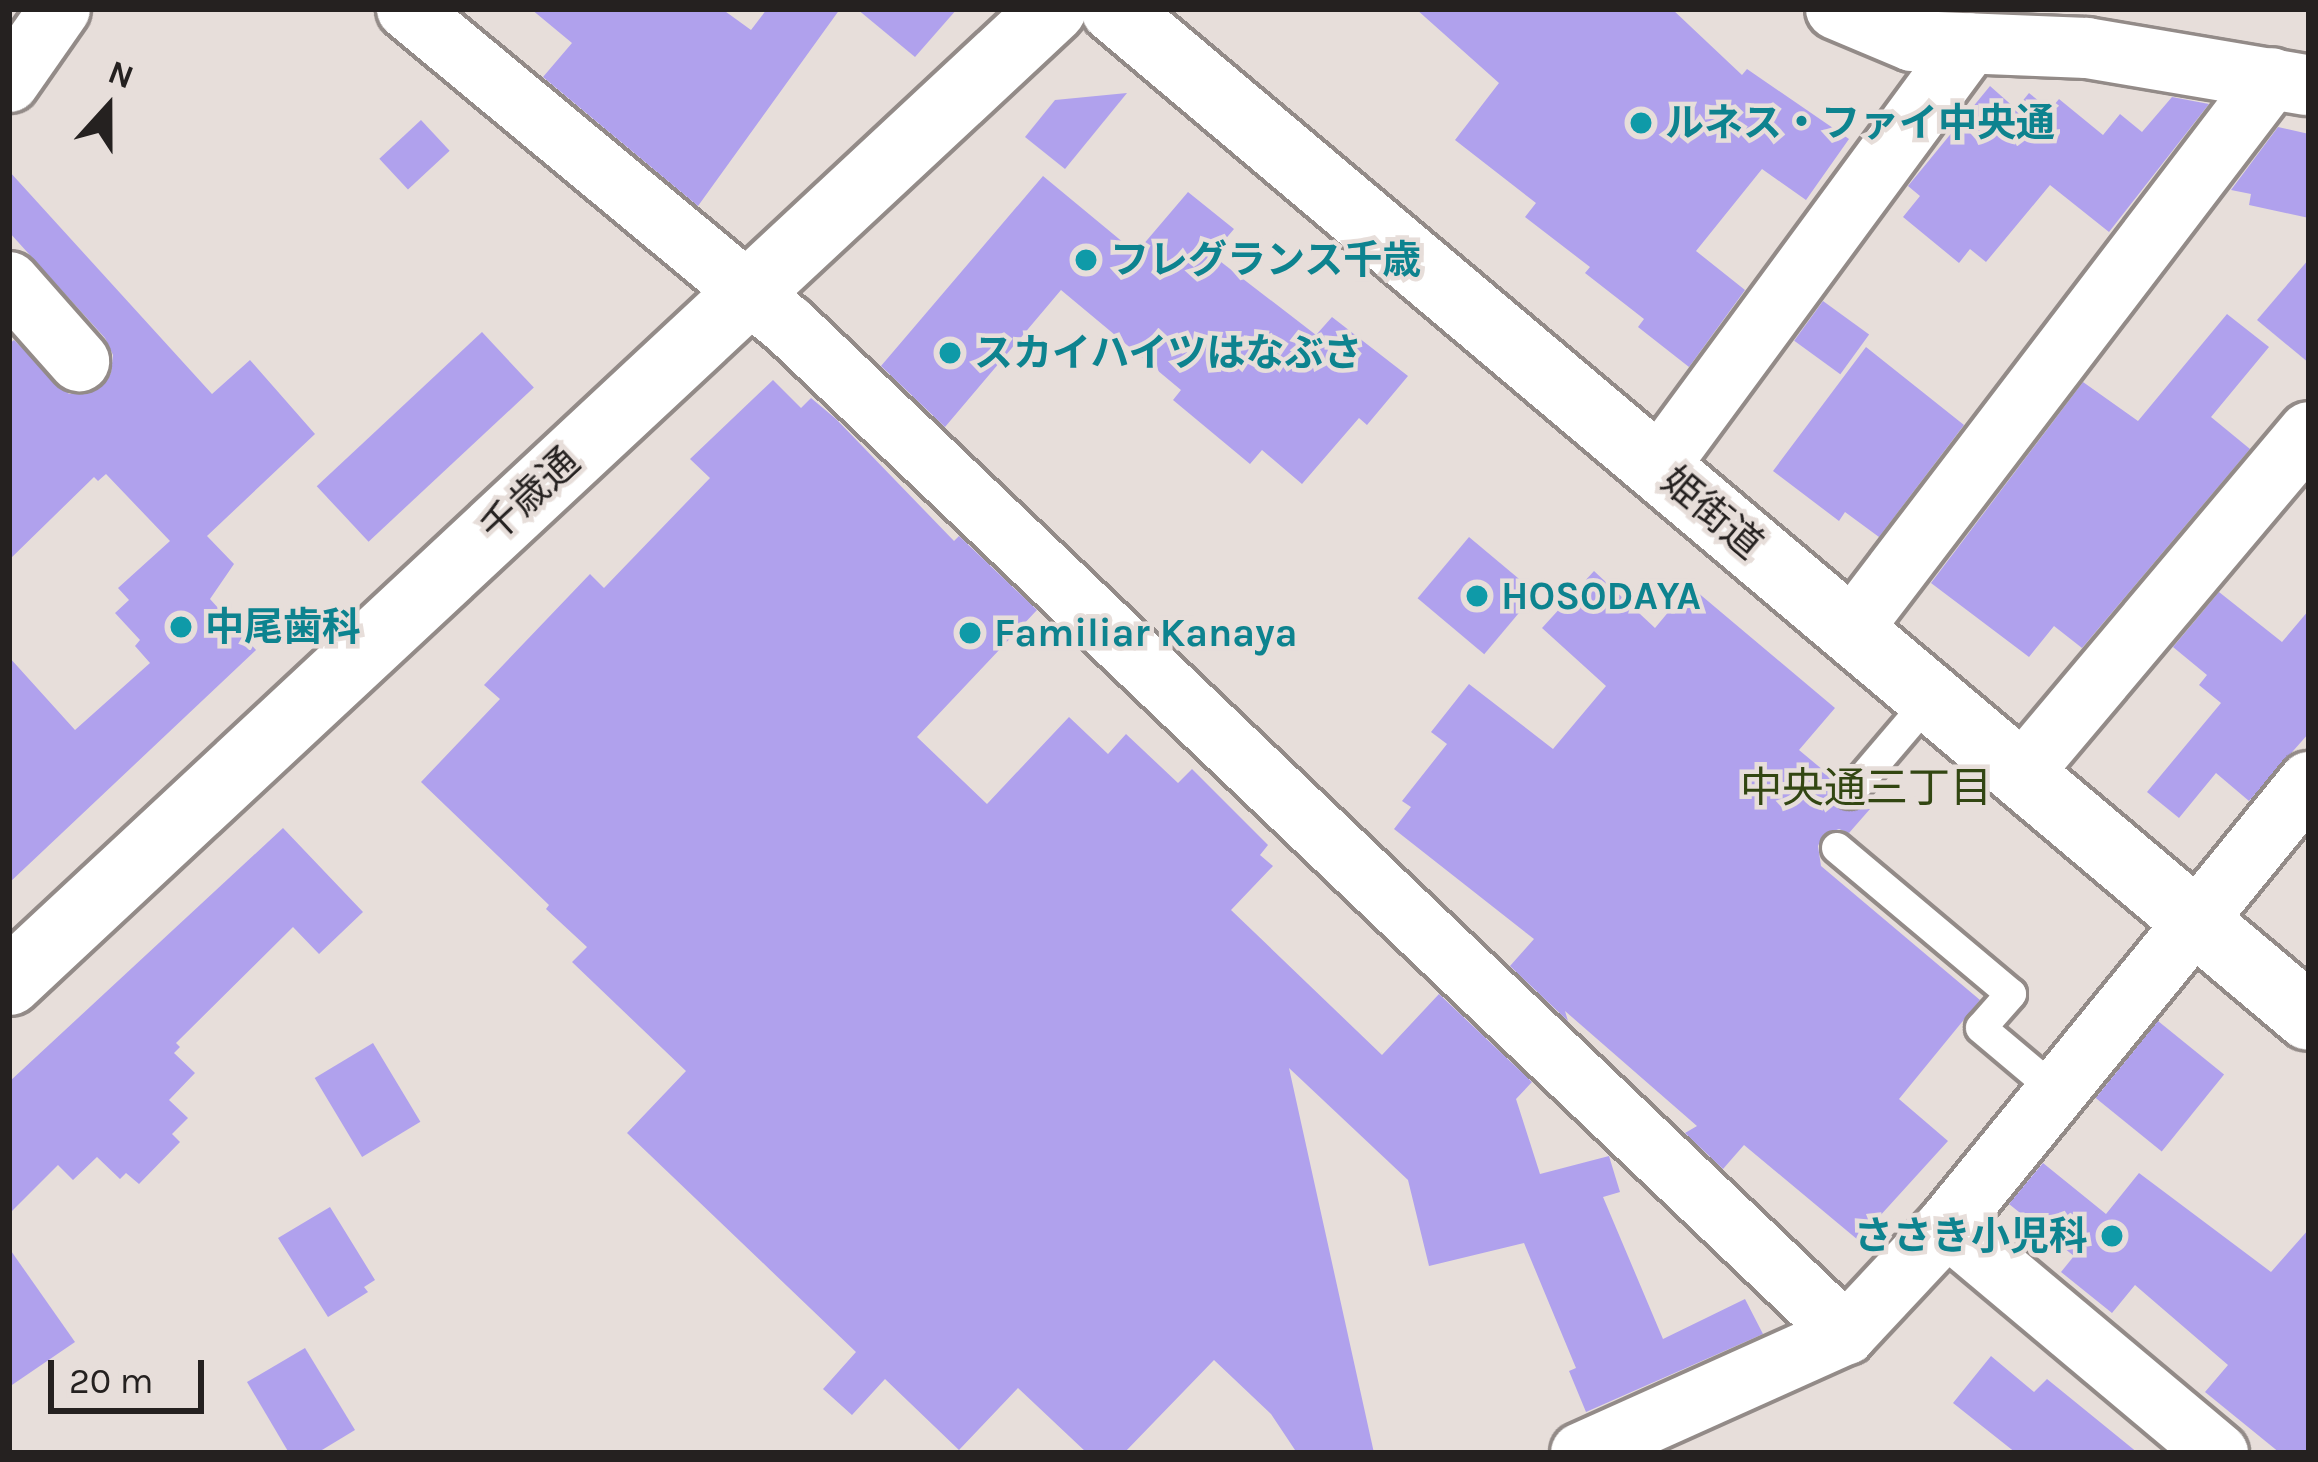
<!DOCTYPE html>
<html>
<head>
<meta charset="utf-8">
<style>
	body { margin:0 }
	#map { position:relative; width:2318px; height:1462px; overflow:hidden; background:#e7deda; font-family:Karla,"Noto Sans JP",sans-serif }
	div>[style] { position:absolute }
	.building>* { inset:0; background:#b0a1ed; transform-origin:0 0 }
	.roads { filter:drop-shadow(3px 0 #938b88) drop-shadow(-3px 0 #938b88) drop-shadow(0 3px #938b88) drop-shadow(0 -3px #938b88) }
	.service>* { height:30px; margin:-15px; padding:0 15px; transform-origin:15px; border-radius:15px; background:#fff }
	.minor>* { height:60px; margin:-30px; padding:0 30px; transform-origin:30px; border-radius:30px; background:#fff }
	.tertiary>* { height:66px; margin:-33px; padding:0 33px; transform-origin:33px; border-radius:33px; background:#fff }
	.primary>* { height:66px; margin:-33px; padding:0 33px; transform-origin:33px; border-radius:33px; background:#fff }
	.dots>* { width:33px; height:33px; translate:-50% -50%; box-sizing:border-box; border:6px solid #e7deda; border-radius:50% }
	span { translate:-50% -50%; white-space:nowrap; text-align:center; line-height:1.15; -webkit-text-stroke:9px #e7deda; paint-order:stroke }
	.culture-label { font-size:39px; color:#0d838f; font-weight:700 }
	.left { translate:0 -50%; text-align:left }
	.right { translate:-100% -50%; text-align:right }
	.street-label { font-size:39px; color:#252120 }
	.neighbourhood-label { font-size:42px; color:#324612 }
	.frame { position:absolute; inset:0; border:12px solid #252120; pointer-events:none }
	.north { position:absolute; left:48px; top:48px; width:120px; height:120px; -webkit-text-stroke:9px #e7deda; paint-order:stroke; rotate:21deg; font-size:33px; font-weight:700; line-height:48px; text-align:center; color:#252120 }
	.north::after { content:''; display:block; margin:auto; width:42px; height:54px; background:#252120; clip-path:polygon(50% 0,100% 100%,50% 72%,0 100%) }
	.scale { position:absolute; left:48px; top:1360px; width:156px; height:54px; box-sizing:border-box; border:6px solid #252120; border-top:0; padding-left:15px; font-size:36px; line-height:42px; white-space:nowrap; color:#252120; -webkit-text-stroke:9px #e7deda; paint-order:stroke }
</style>
</head>
<body>
<div id="map">
	<div class="building">
		<i style="clip-path:polygon(531px 9px,722px 9px,751px 30px,767px 9px,840px 9px,698px 206px,543px 77px,572px 43px)"></i>
		<i style="clip-path:polygon(857px 9px,957px 9px,915px 57px)"></i>
		<i style="clip-path:polygon(1416px 9px,1672px 9px,1742px 75px,1747px 69px,1849px 139px,1806px 200px,1762px 169px,1696px 251px,1745px 290px,1689px 367px,1638px 327px,1644px 319px,1585px 273px,1590px 267px,1525px 217px,1536px 203px,1455px 140px,1499px 83px)"></i>
		<i style="clip-path:polygon(1990px 86px,2016px 109px,2029px 93px,2050px 110px,2059px 99px,2103px 135px,2120px 114px,2142px 132px,2172px 97px,2209px 104px,2109px 232px,2050px 185px,1986px 262px,1970px 249px,1959px 263px,1903px 217px,1920px 196px,1908px 186px)"></i>
		<i style="clip-path:polygon(1127px 93px,1065px 169px,1025px 137px,1055px 100px)"></i>
		<i style="left:421px;top:120px;width:42px;height:57px;rotate:47deg"></i>
		<i style="clip-path:polygon(2278px 127px,2309px 134px,2309px 218px,2249px 205px,2251px 194px,2231px 190px)"></i>
		<i style="clip-path:polygon(9px 171px,212px 394px,250px 360px,315px 434px,207px 536px,234px 564px,210px 599px,256px 650px,9px 883px,9px 657px,75px 730px,150px 663px,135px 646px,140px 640px,115px 613px,129px 600px,118px 588px,170px 541px,106px 474px,98px 481px,94px 477px,9px 560px,9px 344px,14px 340px,69px 394px,101px 387px,111px 373px,113px 355px,105px 338px,9px 232px)"></i>
		<i style="clip-path:polygon(1043px 176px,1136px 253px,1188px 192px,1234px 229px,1212px 255px,1316px 335px,1332px 317px,1408px 376px,1367px 425px,1359px 418px,1302px 484px,1262px 450px,1250px 464px,1173px 400px,1181px 390px,1061px 290px,945px 427px,881px 366px)"></i>
		<i style="clip-path:polygon(2309px 259px,2309px 363px,2257px 320px)"></i>
		<i style="left:1823px;top:301px;width:57px;height:49px;rotate:36deg"></i>
		<i style="clip-path:polygon(2227px 314px,2269px 347px,2211px 417px,2250px 449px,2082px 648px,2054px 626px,2029px 657px,1931px 583px,2083px 382px,2138px 421px)"></i>
		<i style="left:482px;top:332px;width:76px;height:226px;rotate:47deg"></i>
		<i style="clip-path:polygon(1866px 347px,1964px 425px,1879px 537px,1845px 512px,1839px 521px,1773px 471px)"></i>
		<i style="clip-path:polygon(773px 380px,801px 408px,811px 398px,836px 419px,954px 541px,959px 536px,1037px 610px,917px 737px,987px 804px,1069px 717px,1108px 754px,1126px 734px,1178px 783px,1192px 769px,1268px 845px,1260px 855px,1273px 866px,1231px 910px,1382px 1055px,1439px 994px,1532px 1082px,1516px 1099px,1540px 1174px,1609px 1156px,1620px 1192px,1603px 1197px,1663px 1339px,1745px 1299px,1763px 1334px,1586px 1412px,1569px 1371px,1576px 1368px,1524px 1243px,1429px 1266px,1408px 1180px,1289px 1068px,1374px 1453px,1297px 1453px,1271px 1414px,1214px 1360px,1124px 1453px,1087px 1453px,1018px 1388px,959px 1450px,885px 1379px,852px 1415px,823px 1389px,856px 1352px,627px 1133px,686px 1071px,572px 962px,587px 947px,546px 909px,549px 905px,421px 782px,500px 699px,484px 685px,590px 574px,604px 588px,710px 478px,690px 459px)"></i>
		<i style="left:1469px;top:537px;width:87px;height:80px;rotate:40deg"></i>
		<i style="clip-path:polygon(1594px 571px,1655px 628px,1690px 586px,1835px 708px,1799px 750px,1835px 780px,1831px 798px,1838px 808px,1870px 809px,1849px 833px,1839px 829px,1823px 835px,1818px 846px,1821px 866px,1980px 1000px,1899px 1099px,1948px 1141px,1858px 1240px,1744px 1145px,1723px 1169px,1685px 1133px,1697px 1126px,1565px 1011px,1568px 1021px,1510px 966px,1534px 939px,1394px 829px,1411px 807px,1402px 801px,1447px 744px,1431px 732px,1469px 684px,1553px 749px,1606px 686px,1542px 628px)"></i>
		<i style="clip-path:polygon(2219px 592px,2282px 642px,2309px 610px,2309px 733px,2249px 801px,2216px 773px,2179px 818px,2147px 792px,2221px 703px,2199px 685px,2207px 675px,2173px 647px)"></i>
		<i style="clip-path:polygon(283px 828px,363px 912px,319px 954px,293px 927px,176px 1043px,180px 1047px,174px 1053px,195px 1073px,169px 1100px,188px 1118px,172px 1134px,180px 1142px,139px 1184px,126px 1173px,120px 1179px,97px 1157px,73px 1180px,58px 1165px,9px 1214px,9px 1082px)"></i>
		<i style="left:2158px;top:1021px;width:85px;height:99px;rotate:39deg"></i>
		<i style="left:373px;top:1043px;width:92px;height:68px;rotate:59deg"></i>
		<i style="clip-path:polygon(2043px 1163px,2106px 1214px,2139px 1173px,2271px 1272px,2309px 1229px,2309px 1453px,2280px 1453px,2205px 1392px,2228px 1365px,2135px 1285px,2112px 1313px,2061px 1272px,2074px 1256px,2009px 1204px)"></i>
		<i style="clip-path:polygon(330px 1207px,375px 1280px,364px 1287px,368px 1292px,328px 1317px,278px 1238px)"></i>
		<i style="clip-path:polygon(9px 1248px,75px 1342px,9px 1387px)"></i>
		<i style="clip-path:polygon(305px 1348px,355px 1430px,317px 1453px,289px 1453px,247px 1382px)"></i>
		<i style="clip-path:polygon(1991px 1356px,2034px 1392px,2047px 1379px,2138px 1453px,2016px 1453px,1953px 1403px)"></i>
	</div>
	<div class="roads">
		<div class="service">
			<i style="left:1850px;top:793px;width:125px;rotate:-49.5deg"></i>
			<i style="left:1837px;top:848px;width:227px;rotate:40deg"></i>
			<i style="left:2011px;top:994px;width:45px;rotate:131.4deg"></i>
			<i style="left:1981px;top:1028px;width:98px;rotate:40deg"></i>
		</div>
		<div class="minor">
			<i style="left:407px;top:9px;width:496px;rotate:39.7deg"></i>
			<i style="left:789px;top:326px;width:1461px;rotate:43.64deg"></i>
			<i style="left:1836px;top:9px;width:82px;rotate:22.8deg"></i>
			<i style="left:1912px;top:41px;width:175px;rotate:2.3deg"></i>
			<i style="left:2087px;top:48px;width:222px;rotate:9.6deg"></i>
			<i style="left:9px;top:82px;width:89px;rotate:-55.1deg"></i>
			<i style="left:9px;top:282px;width:106px;rotate:48.5deg"></i>
			<i style="left:1658px;top:467px;width:526px;rotate:-53.65deg"></i>
			<i style="left:1851px;top:630px;width:694px;rotate:-52.67deg"></i>
			<i style="left:2021px;top:774px;width:447px;rotate:-49.9deg"></i>
			<i style="left:1947px;top:1226px;width:354px;rotate:40deg"></i>
			<i style="left:1581px;top:1453px;width:290px;rotate:-24.2deg"></i>
			<i style="left:1846px;top:1334px;width:148px;rotate:-46.9deg"></i>
			<i style="left:1947px;top:1226px;width:573px;rotate:-50.81deg"></i>
		</div>
		<div class="tertiary">
			<i style="left:9px;top:982px;width:1427px;rotate:-42.98deg"></i>
		</div>
		<div class="primary">
			<i style="left:1114px;top:9px;width:1563px;rotate:40.15deg"></i>
		</div>
	</div>
	<div class="dots">
		<i style="left:1641px;top:123px;background:#0f9aa8"></i>
		<i style="left:1086px;top:260px;background:#0f9aa8"></i>
		<i style="left:950px;top:353px;background:#0f9aa8"></i>
		<i style="left:1477px;top:596px;background:#0f9aa8"></i>
		<i style="left:181px;top:627px;background:#0f9aa8"></i>
		<i style="left:970px;top:633px;background:#0f9aa8"></i>
		<i style="left:2112px;top:1236px;background:#0f9aa8"></i>
	</div>
	<div class="culture-label">
		<span class="left" style="left:1665px;top:123px">ルネス・ファイ中央通</span>
		<span class="left" style="left:1110px;top:260px">フレグランス千歳</span>
		<span class="left" style="left:974px;top:353px">スカイハイツはなぶさ</span>
		<span class="left" style="left:1501px;top:596px">HOSODAYA</span>
		<span class="left" style="left:205px;top:627px">中尾歯科</span>
		<span class="left" style="left:994px;top:633px">Familiar Kanaya</span>
		<span class="right" style="left:2088px;top:1236px">ささき小児科</span>
	</div>
	<div class="street-label">
		<span style="left:530px;top:495px;rotate:-43deg">千歳通</span>
		<span style="left:1712px;top:513px;rotate:40deg">姫街道</span>
	</div>
	<div class="neighbourhood-label">
		<span style="left:1866px;top:788px">中央通三丁目</span>
	</div>
	<div class="frame"></div>
	<div class="north">N</div>
	<div class="scale">20 m</div>
</div>
</body>
</html>
